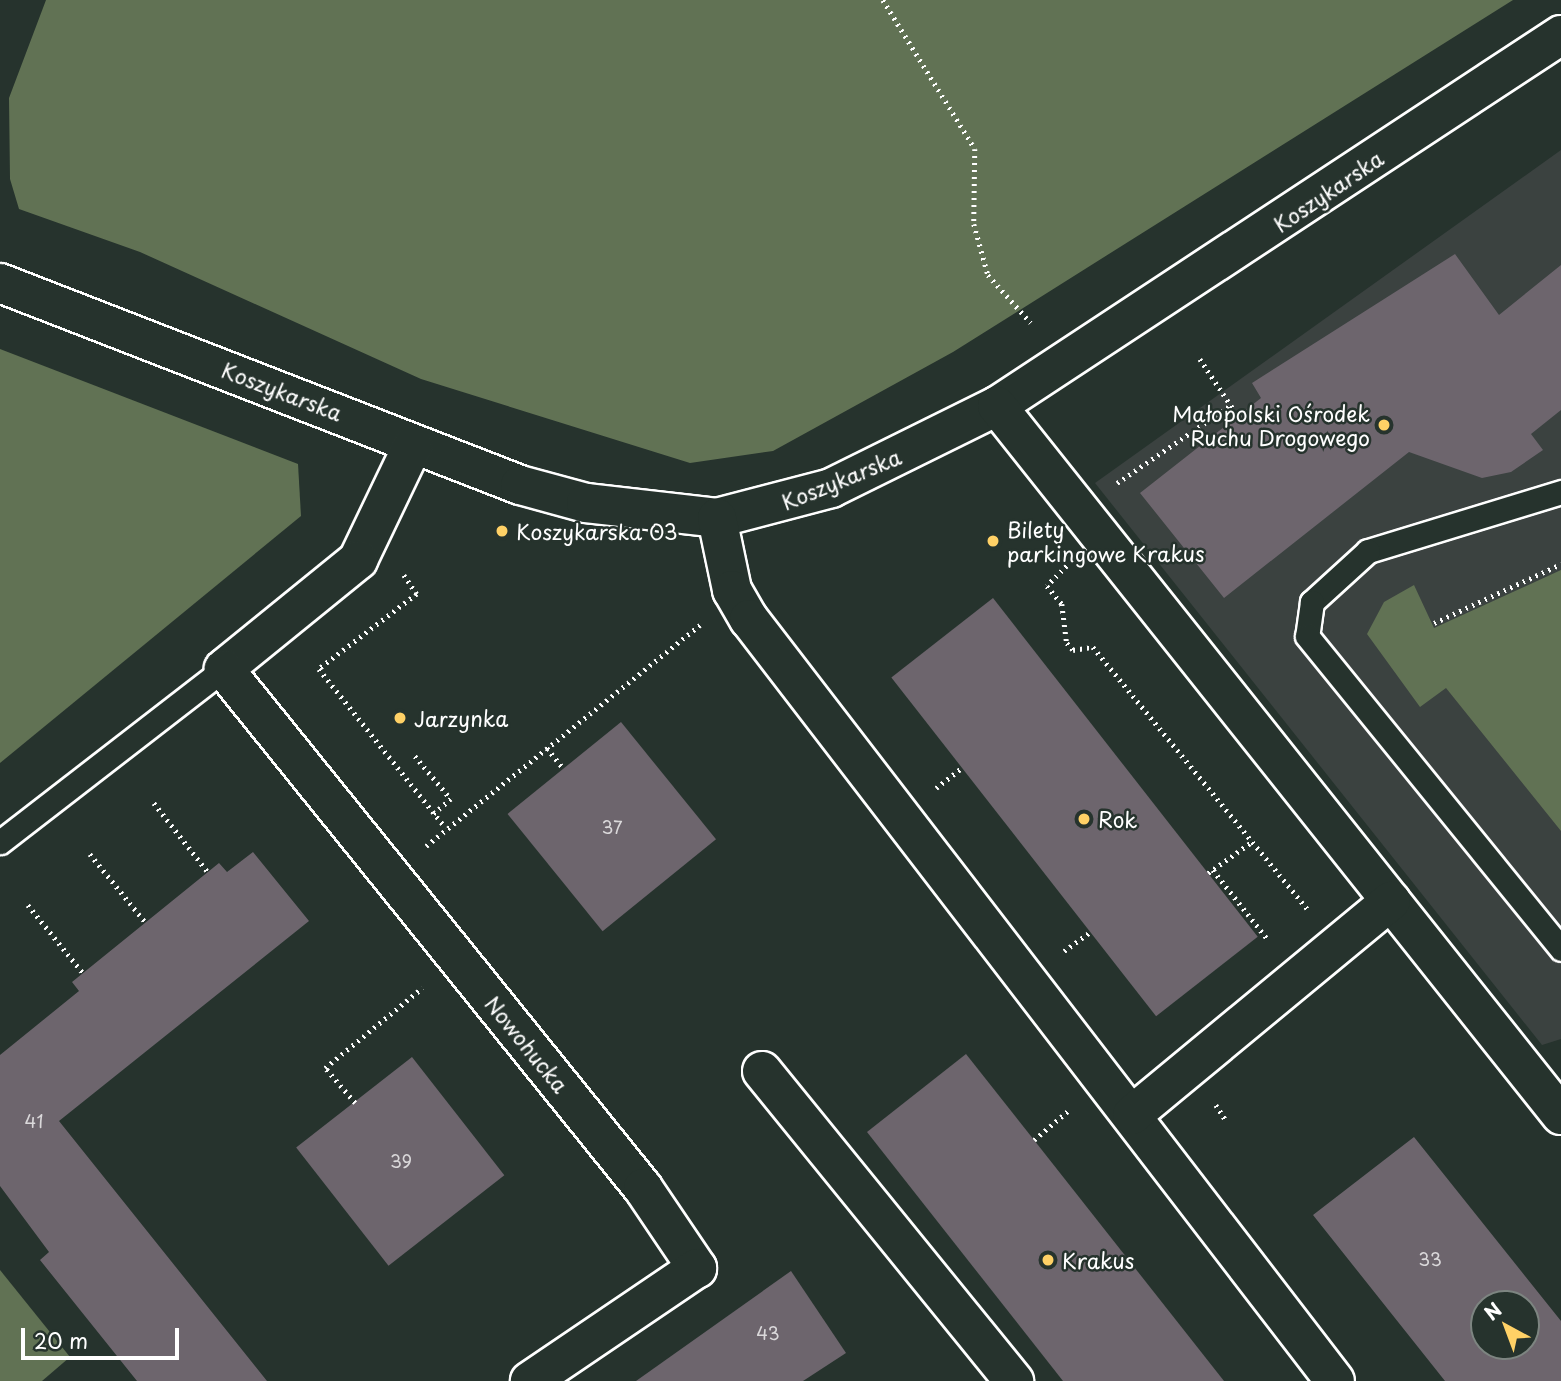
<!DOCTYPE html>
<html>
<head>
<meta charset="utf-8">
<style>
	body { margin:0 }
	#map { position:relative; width:1561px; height:1381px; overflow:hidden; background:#26332d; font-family:"Playpen Sans",sans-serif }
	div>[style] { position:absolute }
	.built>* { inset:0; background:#3b4240 }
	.green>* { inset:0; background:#617254 }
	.building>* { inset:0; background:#6d656d; transform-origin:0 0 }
	.path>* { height:4.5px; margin-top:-2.25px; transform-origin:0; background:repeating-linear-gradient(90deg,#fff 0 2px,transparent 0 7px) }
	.roads { filter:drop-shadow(2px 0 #fff) drop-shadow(-2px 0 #fff) drop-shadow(0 2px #fff) drop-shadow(0 -2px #fff) }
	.lane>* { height:23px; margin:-11.5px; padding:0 11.5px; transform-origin:11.5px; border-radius:11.5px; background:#26332d }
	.street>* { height:38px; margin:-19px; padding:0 19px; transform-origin:19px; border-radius:19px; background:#26332d }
	.dots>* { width:19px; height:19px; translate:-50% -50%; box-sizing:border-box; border:4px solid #26332d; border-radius:50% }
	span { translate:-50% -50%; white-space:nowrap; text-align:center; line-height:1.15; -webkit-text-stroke:5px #26332d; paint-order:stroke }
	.number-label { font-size:18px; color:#dad8da }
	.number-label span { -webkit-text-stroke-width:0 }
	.street-label { font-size:21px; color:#fff }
	.poi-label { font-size:21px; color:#fff }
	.right { translate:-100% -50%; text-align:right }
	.left { translate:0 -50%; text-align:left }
	.north { position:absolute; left:1470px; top:1290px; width:70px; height:70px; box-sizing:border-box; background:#26332d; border:2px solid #7d8581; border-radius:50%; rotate:319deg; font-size:19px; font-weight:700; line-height:28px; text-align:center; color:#fff }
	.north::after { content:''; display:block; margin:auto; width:24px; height:32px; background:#ffd166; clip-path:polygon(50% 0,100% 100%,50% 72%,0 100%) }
	.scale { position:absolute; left:21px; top:1328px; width:158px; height:32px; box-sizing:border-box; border:4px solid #fff; border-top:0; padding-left:9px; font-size:21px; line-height:24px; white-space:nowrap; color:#fff; -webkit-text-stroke:5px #26332d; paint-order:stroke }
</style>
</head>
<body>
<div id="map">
	<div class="built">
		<i style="clip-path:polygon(1561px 150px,1561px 1039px,1542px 1045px,1095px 483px)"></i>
	</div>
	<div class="green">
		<i style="clip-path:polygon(46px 0,1513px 0,953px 352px,773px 451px,690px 463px,421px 379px,140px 252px,19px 209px,10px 179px,9px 98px)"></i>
		<i style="clip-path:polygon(0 349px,298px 464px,301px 516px,0 763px)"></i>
		<i style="clip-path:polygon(1561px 570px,1561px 831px,1446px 688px,1420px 707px,1367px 634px,1384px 602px,1414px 585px,1434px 628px)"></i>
		<i style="clip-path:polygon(0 1270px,70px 1357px,42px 1381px,0 1381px)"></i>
	</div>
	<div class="building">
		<i style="clip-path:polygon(1455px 254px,1499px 315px,1561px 265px,1561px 410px,1531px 434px,1543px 450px,1511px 472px,1482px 478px,1409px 452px,1224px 598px,1140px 493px,1261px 398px,1252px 383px)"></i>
		<i style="left:993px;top:598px;width:430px;height:129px;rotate:52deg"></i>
		<i style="left:621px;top:722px;width:151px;height:146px;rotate:51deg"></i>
		<i style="clip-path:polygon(253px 852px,309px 921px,59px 1121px,267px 1381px,137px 1381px,40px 1260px,49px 1252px,0 1186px,0 1055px,79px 991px,72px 982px,219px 863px,227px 872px)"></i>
		<i style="clip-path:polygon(966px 1054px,1034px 1140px,1224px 1381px,1063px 1381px,867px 1132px)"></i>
		<i style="left:412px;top:1057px;width:150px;height:147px;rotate:52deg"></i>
		<i style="clip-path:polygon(evenodd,1414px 1137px,1561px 1321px,1561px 1381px,1445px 1381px,1313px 1215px,1414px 1137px,1484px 1304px,1526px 1304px,1526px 1346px,1484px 1346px,1484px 1304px)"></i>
		<i style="clip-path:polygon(791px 1271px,846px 1353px,803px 1381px,636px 1381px)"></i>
	</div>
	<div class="path">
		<i style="left:883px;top:0;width:175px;rotate:58.3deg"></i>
		<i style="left:975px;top:149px;width:75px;rotate:90.8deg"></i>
		<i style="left:974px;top:224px;width:53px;rotate:74.6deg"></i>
		<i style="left:988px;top:275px;width:64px;rotate:48.1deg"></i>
		<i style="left:1200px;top:359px;width:69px;rotate:56.3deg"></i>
		<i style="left:1117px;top:483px;width:138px;rotate:-34.4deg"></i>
		<i style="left:1067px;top:566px;width:28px;rotate:135deg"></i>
		<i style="left:1047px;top:586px;width:23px;rotate:50deg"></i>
		<i style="left:1062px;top:604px;width:39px;rotate:83deg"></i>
		<i style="left:1067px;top:643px;width:9px;rotate:49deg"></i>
		<i style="left:1073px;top:650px;width:20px;rotate:-9deg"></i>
		<i style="left:1093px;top:647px;width:340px;rotate:50.7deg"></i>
		<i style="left:404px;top:575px;width:23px;rotate:56deg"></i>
		<i style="left:417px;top:594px;width:123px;rotate:142.6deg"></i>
		<i style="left:319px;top:669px;width:203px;rotate:51.4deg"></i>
		<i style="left:1434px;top:623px;width:140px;rotate:-24.9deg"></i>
		<i style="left:547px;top:748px;width:26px;rotate:51deg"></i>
		<i style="left:415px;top:756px;width:56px;rotate:50.1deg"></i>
		<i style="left:451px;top:799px;width:23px;rotate:139deg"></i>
		<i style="left:936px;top:788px;width:34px;rotate:-38deg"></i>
		<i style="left:154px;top:803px;width:88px;rotate:52deg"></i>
		<i style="left:426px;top:846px;width:352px;rotate:-38.9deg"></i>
		<i style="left:90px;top:854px;width:89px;rotate:50.9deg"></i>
		<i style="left:1213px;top:870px;width:90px;rotate:51.7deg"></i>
		<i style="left:1208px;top:873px;width:55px;rotate:-35.4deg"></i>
		<i style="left:28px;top:905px;width:87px;rotate:51deg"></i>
		<i style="left:1064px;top:951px;width:34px;rotate:-36deg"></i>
		<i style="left:355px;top:1103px;width:46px;rotate:-130.6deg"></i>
		<i style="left:325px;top:1068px;width:126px;rotate:-39.5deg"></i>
		<i style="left:1216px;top:1105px;width:17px;rotate:57deg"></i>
		<i style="left:1034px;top:1140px;width:45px;rotate:-40.5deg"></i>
	</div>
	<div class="roads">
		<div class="lane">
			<i style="left:1561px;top:492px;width:202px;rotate:163deg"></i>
			<i style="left:1368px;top:551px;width:76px;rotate:137.7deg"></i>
			<i style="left:1312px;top:602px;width:34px;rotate:98deg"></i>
			<i style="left:1307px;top:636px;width:403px;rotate:50.9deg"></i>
			<i style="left:0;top:842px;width:283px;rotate:-37.7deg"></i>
		</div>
		<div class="street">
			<i style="left:0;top:283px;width:558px;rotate:21.23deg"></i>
			<i style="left:520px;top:485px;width:68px;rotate:15.3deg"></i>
			<i style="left:586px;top:503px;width:132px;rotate:6.5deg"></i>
			<i style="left:717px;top:518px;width:118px;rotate:-14.7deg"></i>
			<i style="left:831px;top:488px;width:185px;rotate:-26.3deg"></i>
			<i style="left:997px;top:406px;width:675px;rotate:-33.34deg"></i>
			<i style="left:997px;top:406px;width:906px;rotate:51.5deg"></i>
			<i style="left:413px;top:445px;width:127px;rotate:115.6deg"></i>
			<i style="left:358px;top:560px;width:173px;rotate:140.9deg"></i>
			<i style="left:224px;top:669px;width:667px;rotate:51.09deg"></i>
			<i style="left:643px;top:1188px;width:97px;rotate:56deg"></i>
			<i style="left:697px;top:1268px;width:202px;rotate:145.9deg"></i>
			<i style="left:717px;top:518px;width:74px;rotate:78.2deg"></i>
			<i style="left:732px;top:590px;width:34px;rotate:60deg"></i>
			<i style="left:749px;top:619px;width:961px;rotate:52.44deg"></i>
			<i style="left:762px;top:1071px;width:400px;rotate:50.9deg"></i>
			<i style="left:1132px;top:1115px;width:336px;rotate:-39.6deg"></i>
		</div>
	</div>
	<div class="dots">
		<i style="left:1384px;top:425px;background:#ffd166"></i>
		<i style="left:502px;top:531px;background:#ffd166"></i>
		<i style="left:993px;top:541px;background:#ffd166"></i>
		<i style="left:400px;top:718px;background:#ffd166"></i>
		<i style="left:1084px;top:819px;background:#ffd166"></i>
		<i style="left:1048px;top:1260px;background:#ffd166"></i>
	</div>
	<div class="number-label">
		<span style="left:612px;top:827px">37</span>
		<span style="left:34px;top:1121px">41</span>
		<span style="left:401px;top:1161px">39</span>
		<span style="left:1430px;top:1259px">33</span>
		<span style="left:768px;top:1333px">43</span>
	</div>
	<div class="street-label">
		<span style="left:1328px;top:191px;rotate:-34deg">Koszykarska</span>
		<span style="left:282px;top:391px;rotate:21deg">Koszykarska</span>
		<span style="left:841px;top:479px;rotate:-22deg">Koszykarska</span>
		<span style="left:527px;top:1044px;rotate:51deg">Nowohucka</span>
	</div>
	<div class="poi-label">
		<span class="right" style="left:1370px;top:425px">Małopolski Ośrodek<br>Ruchu Drogowego</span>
		<span class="left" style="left:1007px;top:541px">Bilety<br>parkingowe Krakus</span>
		<span class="left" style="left:516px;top:531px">Koszykarska 03</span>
		<span class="left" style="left:414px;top:718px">Jarzynka</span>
		<span class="left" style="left:1098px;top:819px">Rok</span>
		<span class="left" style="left:1062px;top:1260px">Krakus</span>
	</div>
	<div class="north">N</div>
	<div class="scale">20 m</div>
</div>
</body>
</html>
